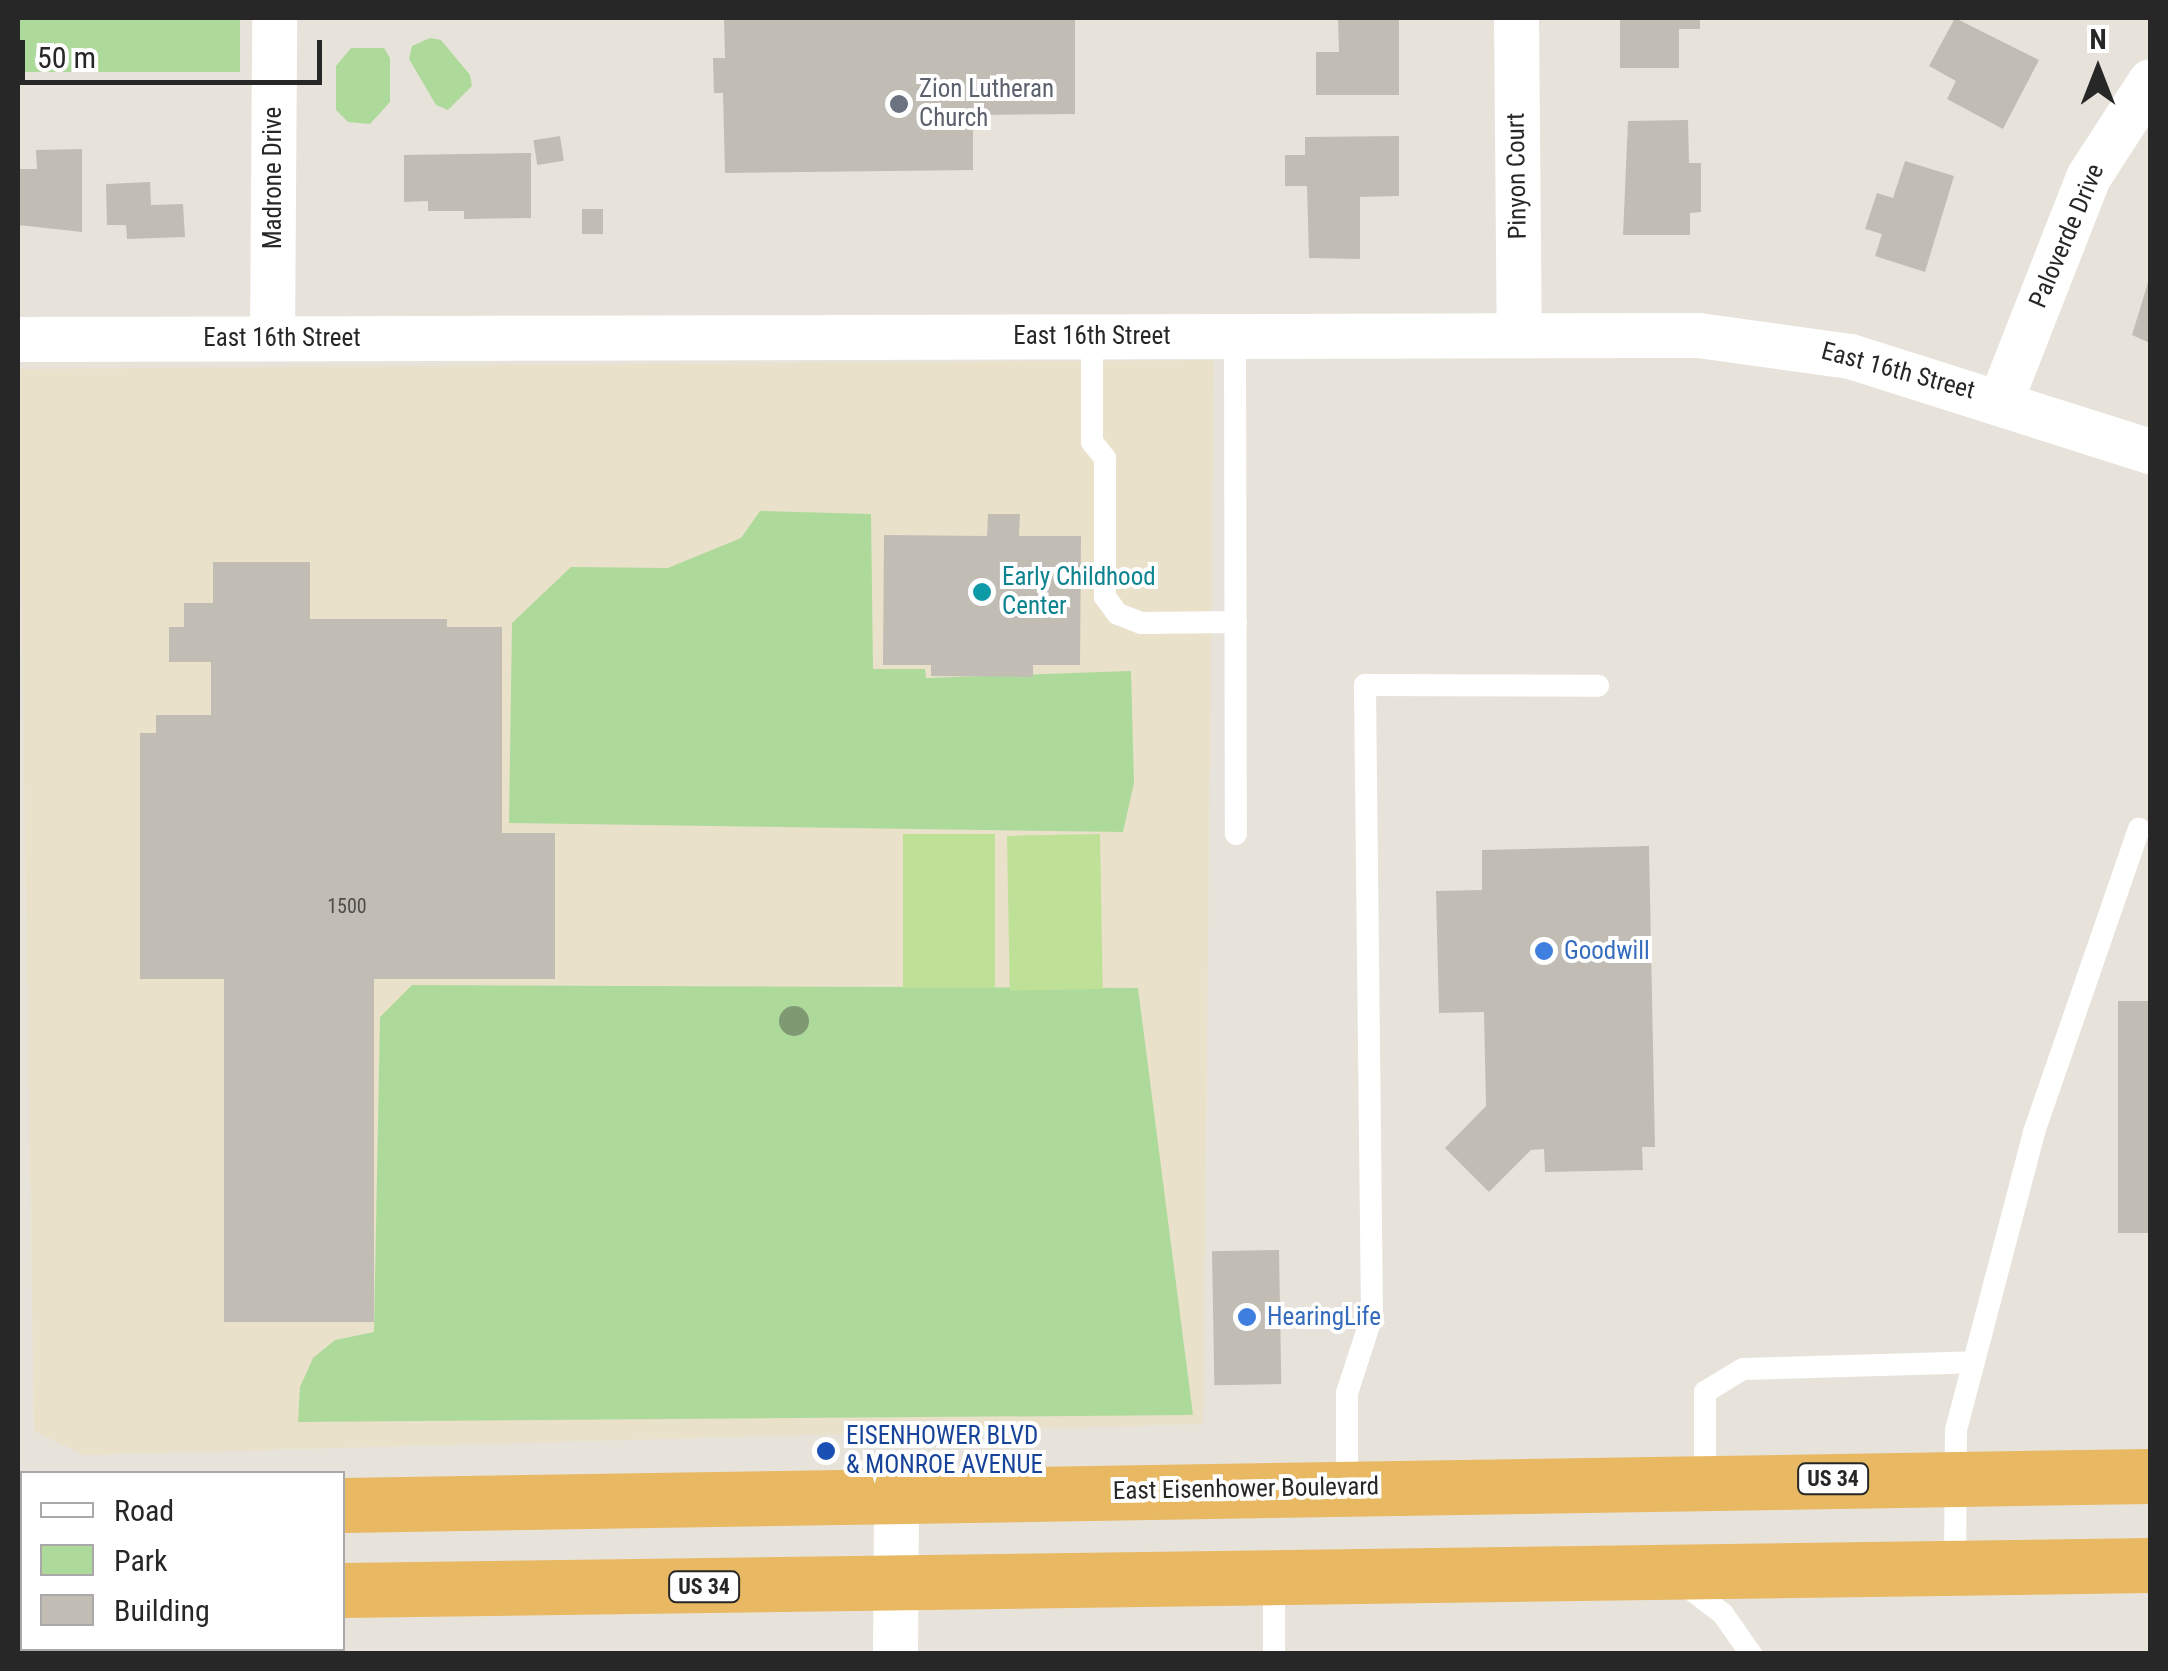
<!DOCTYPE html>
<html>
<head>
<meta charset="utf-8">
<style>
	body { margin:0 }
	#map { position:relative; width:2168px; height:1671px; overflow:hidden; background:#e8e3da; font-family:"Roboto Condensed",sans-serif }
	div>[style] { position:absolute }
	.education>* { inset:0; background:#e9e1ca }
	.green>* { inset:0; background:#adda9b; transform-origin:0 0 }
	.pitch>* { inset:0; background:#bee197; transform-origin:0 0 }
	.building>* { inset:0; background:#c1bdb5; transform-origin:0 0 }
	.service>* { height:22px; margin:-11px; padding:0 11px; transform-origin:11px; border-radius:11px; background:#fff }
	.minor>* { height:45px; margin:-22.5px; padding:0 22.5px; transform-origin:22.5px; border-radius:22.5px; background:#fff }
	.trunk>* { height:55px; margin:-27.5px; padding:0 27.5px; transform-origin:27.5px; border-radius:27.5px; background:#e8b862 }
	.trees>* { width:30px; height:30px; margin:-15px; border-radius:50%; background:#7f9973 }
	.dots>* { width:28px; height:28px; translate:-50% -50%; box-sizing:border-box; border:5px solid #fff; border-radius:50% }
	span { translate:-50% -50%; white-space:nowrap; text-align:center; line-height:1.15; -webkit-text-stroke:8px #fff; paint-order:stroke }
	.number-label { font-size:20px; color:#4e4c4a }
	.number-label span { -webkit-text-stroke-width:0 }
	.shield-label span { padding:2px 8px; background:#fff; border:2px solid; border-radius:8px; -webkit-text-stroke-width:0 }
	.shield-label { font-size:22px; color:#272727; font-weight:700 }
	.worship-label { font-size:25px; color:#5b616d }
	.left { translate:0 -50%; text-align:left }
	.street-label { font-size:25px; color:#272727 }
	.culture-label { font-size:25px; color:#0d838f }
	.shop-label { font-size:25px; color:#366cbe }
	.transit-label { font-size:25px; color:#164399 }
	.frame { position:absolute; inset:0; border:20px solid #272727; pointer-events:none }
	.legend { position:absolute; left:20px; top:1471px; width:325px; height:180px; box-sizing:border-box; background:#fff; border:2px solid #a9a9a9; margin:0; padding:12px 18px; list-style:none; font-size:30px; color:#272727 }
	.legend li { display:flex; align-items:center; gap:20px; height:50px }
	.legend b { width:50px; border:2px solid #a9a9a9 }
	.north { position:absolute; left:2048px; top:20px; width:100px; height:100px; -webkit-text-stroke:8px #fff; paint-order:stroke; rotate:0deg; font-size:28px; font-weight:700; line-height:40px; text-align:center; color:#272727 }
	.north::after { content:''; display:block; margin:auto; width:35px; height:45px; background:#272727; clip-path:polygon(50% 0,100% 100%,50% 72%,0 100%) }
	.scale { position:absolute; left:20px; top:40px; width:302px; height:45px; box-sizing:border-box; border:5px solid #272727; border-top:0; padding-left:12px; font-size:30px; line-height:35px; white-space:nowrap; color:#272727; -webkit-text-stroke:8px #fff; paint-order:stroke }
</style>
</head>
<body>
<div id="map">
	<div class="education">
		<i style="clip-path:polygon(1214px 360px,1203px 1424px,84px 1455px,34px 1431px,18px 369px)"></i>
	</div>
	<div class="green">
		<i style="left:18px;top:18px;width:222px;height:54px"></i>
		<i style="clip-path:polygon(430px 38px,441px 40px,470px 75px,472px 86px,448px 110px,436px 105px,409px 59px,412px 46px)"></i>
		<i style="clip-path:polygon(351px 48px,384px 48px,390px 58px,390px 102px,370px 124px,348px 122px,336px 110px,336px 66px)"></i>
		<i style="clip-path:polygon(760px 511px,871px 514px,873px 669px,925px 669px,926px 678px,1131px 671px,1134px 783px,1123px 832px,509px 823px,512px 623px,571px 567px,668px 568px,741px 538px)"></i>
		<i style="clip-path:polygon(412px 985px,1138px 988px,1193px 1415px,298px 1422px,300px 1387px,313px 1358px,335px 1340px,374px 1332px,380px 1017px)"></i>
	</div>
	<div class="pitch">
		<i style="left:903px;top:834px;width:92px;height:154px"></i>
		<i style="left:1100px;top:834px;width:155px;height:93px;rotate:89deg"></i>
	</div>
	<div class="building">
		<i style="clip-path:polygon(724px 18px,1075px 18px,1075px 114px,973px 115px,973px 170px,725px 173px,723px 93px,714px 93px,713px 58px,725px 58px)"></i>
		<i style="clip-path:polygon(1338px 18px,1399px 18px,1399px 95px,1316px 95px,1316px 52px,1339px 52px)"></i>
		<i style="clip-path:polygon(1620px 18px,1700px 18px,1700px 29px,1679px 29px,1679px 68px,1620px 68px)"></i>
		<i style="clip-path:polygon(1955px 18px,2039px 60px,2003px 129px,1947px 99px,1956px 81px,1929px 66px)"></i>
		<i style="clip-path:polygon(1688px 120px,1689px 163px,1701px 163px,1701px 212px,1690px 213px,1690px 235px,1623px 235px,1628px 121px)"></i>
		<i style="left:560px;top:136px;width:25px;height:27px;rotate:81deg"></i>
		<i style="clip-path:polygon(1399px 136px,1399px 196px,1360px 197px,1360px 259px,1309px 258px,1307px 186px,1285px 186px,1285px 155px,1305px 155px,1305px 137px)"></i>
		<i style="clip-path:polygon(82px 149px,82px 232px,18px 225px,18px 169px,37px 169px,36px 150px)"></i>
		<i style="clip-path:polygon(531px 153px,531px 218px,464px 219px,464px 211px,428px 211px,428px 201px,404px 202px,404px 155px)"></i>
		<i style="clip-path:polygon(1905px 161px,1954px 176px,1925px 272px,1875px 256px,1882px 234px,1865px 229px,1877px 193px,1893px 198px)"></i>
		<i style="clip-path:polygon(150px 182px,151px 205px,183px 204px,185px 237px,127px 239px,126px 225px,107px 225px,106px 184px)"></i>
		<i style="left:582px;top:209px;width:21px;height:25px"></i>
		<i style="clip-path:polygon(2150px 276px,2150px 343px,2132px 335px)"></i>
		<i style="clip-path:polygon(988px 514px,1020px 514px,1019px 536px,1081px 536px,1080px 665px,1033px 665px,1033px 677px,931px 676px,931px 665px,883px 665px,884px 535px,987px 536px)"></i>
		<i style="clip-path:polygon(213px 562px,310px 562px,310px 619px,447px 619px,447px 627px,502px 627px,502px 833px,555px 833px,555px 979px,374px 979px,374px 1322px,224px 1322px,224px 979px,140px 979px,140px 733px,156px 733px,156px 715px,211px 715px,211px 662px,169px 662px,169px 627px,184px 627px,184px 603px,213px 603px)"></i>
		<i style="clip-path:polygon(1649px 846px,1655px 1147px,1642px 1147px,1643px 1170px,1545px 1172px,1544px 1149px,1531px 1150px,1489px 1192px,1445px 1148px,1486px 1106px,1484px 1012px,1439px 1013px,1436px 891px,1482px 890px,1482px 850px)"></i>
		<i style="left:2118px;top:1001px;width:32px;height:232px"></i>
		<i style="left:1279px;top:1250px;width:134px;height:67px;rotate:89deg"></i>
	</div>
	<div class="service">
		<i style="left:1092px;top:336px;width:106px;rotate:90deg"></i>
		<i style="left:1092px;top:442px;width:21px;rotate:51deg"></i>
		<i style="left:1105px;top:458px;width:139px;rotate:90deg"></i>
		<i style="left:1105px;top:597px;width:21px;rotate:53deg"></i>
		<i style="left:1118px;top:614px;width:25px;rotate:21deg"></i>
		<i style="left:1141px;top:623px;width:95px;rotate:-0.6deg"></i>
		<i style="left:1235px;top:336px;width:498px;rotate:89.9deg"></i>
		<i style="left:1705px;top:1481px;width:89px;rotate:-90deg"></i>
		<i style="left:1705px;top:1392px;width:44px;rotate:-31.2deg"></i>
		<i style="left:1743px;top:1369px;width:231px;rotate:-1.7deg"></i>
		<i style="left:1347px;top:1487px;width:94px;rotate:-90deg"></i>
		<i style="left:1347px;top:1393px;width:81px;rotate:-72deg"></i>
		<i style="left:1372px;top:1316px;width:631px;rotate:-90.64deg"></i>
		<i style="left:1365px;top:685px;width:233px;rotate:0.2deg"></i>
		<i style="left:1955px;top:1567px;width:137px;rotate:-89.6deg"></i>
		<i style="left:1956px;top:1430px;width:308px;rotate:-75.3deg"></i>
		<i style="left:2034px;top:1132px;width:321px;rotate:-70.9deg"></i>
		<i style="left:1681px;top:1582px;width:53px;rotate:37.3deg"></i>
		<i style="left:1723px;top:1614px;width:49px;rotate:55deg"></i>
		<i style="left:252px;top:1648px;width:6px;rotate:90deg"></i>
		<i style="left:1274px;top:1654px;width:73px;rotate:-90deg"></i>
	</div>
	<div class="minor">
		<i style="left:1516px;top:18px;width:317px;rotate:89.5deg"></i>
		<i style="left:272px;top:338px;width:320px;rotate:-89.6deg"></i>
		<i style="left:18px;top:339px;width:1680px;rotate:-0.14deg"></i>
		<i style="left:1698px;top:335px;width:153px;rotate:7.9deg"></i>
		<i style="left:1850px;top:356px;width:315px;rotate:17.6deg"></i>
		<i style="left:2001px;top:399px;width:238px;rotate:-68.6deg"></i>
		<i style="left:2088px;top:177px;width:114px;rotate:-57.1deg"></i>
		<i style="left:895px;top:1654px;width:160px;rotate:-89.6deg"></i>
	</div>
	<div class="trunk">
		<i style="left:342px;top:1505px;width:1808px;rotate:-0.92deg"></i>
		<i style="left:18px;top:1513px;width:4px;rotate:-14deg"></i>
		<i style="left:342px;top:1590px;width:1808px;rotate:-0.79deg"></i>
		<i style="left:18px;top:1592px;width:4px"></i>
	</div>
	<div class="trees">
		<i style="left:794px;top:1021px"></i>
	</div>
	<div class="dots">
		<i style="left:899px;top:104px;background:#6b7280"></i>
		<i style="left:982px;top:592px;background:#0f9aa8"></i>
		<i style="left:1544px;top:951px;background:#3f7fe0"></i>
		<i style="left:1247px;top:1317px;background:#3f7fe0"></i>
		<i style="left:826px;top:1451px;background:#1a4fb4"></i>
	</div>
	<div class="number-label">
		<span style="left:347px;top:906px">1500</span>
	</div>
	<div class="shield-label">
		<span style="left:1833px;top:1479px">US 34</span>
		<span style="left:704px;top:1587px">US 34</span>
	</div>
	<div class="worship-label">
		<span class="left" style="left:919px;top:104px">Zion Lutheran<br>Church</span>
	</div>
	<div class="street-label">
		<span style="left:1517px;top:176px;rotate:-91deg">Pinyon Court</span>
		<span style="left:273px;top:178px;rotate:-90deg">Madrone Drive</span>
		<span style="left:2067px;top:236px;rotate:-67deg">Paloverde Drive</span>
		<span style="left:1092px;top:336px">East 16th Street</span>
		<span style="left:282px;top:338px">East 16th Street</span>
		<span style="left:1898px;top:371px;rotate:15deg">East 16th Street</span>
		<span style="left:1246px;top:1489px;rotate:-1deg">East Eisenhower Boulevard</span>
	</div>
	<div class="culture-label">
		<span class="left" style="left:1002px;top:592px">Early Childhood<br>Center</span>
	</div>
	<div class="shop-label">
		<span class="left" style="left:1564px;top:951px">Goodwill</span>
		<span class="left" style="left:1267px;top:1317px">HearingLife</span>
	</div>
	<div class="transit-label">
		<span class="left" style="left:846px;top:1451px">EISENHOWER BLVD<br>&amp; MONROE AVENUE</span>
	</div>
	<div class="frame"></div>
	<ul class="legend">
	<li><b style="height:12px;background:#fff"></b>Road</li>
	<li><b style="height:28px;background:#adda9b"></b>Park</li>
	<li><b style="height:28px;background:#c1bdb5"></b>Building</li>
	</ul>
	<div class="north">N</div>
	<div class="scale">50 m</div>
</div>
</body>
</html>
